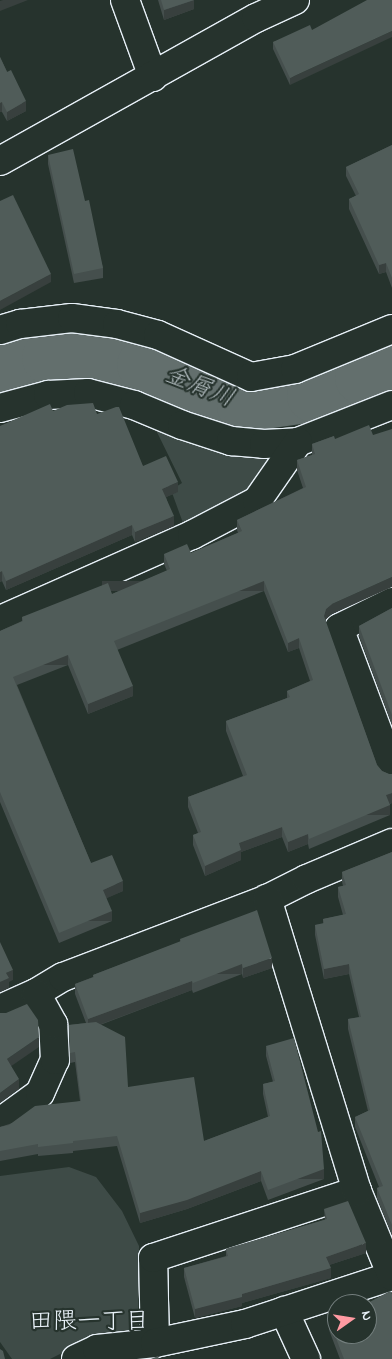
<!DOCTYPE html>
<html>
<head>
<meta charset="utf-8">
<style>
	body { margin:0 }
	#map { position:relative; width:392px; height:1359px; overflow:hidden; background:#26332d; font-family:"Indie Flower","Klee One",sans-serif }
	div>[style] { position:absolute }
	.green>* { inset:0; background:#3e4b47 }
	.river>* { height:52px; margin:-26px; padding:0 26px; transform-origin:26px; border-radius:26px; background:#636f6d }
	.roads { filter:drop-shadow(1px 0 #e8f1f8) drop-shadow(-1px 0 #e8f1f8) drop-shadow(0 1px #e8f1f8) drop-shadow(0 -1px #e8f1f8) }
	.minor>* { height:28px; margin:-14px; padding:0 14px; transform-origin:14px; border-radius:14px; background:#26332d }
	.tertiary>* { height:28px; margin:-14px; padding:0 14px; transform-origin:14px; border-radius:14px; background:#26332d }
	.wall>* { inset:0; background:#454f4d }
	.shaded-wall>* { inset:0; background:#38403e; transform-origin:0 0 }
	.building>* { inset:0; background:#505c59 }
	span { translate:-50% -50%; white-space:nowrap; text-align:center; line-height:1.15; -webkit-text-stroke:4.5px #26332d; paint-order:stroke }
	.water-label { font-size:24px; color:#b3bdc0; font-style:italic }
	.neighbourhood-label { font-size:24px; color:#e8f1f8 }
	.north { position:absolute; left:327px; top:1294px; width:50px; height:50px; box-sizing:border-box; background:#26332d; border:1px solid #747f7e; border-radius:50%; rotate:77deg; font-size:14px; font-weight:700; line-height:20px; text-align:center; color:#e8f1f8 }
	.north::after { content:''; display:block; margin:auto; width:18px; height:22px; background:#ff9aa2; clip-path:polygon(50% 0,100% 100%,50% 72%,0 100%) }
</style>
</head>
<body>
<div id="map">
	<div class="green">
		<i style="clip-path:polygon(152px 422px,269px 457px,268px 465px,256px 486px,183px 523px,171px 490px,182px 483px)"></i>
		<i style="clip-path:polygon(69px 1167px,96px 1177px,122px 1211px,139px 1246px,138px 1329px,88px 1340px,50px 1359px,12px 1359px,0 1342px,0 1176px)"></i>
	</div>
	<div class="river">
		<i style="left:0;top:370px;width:49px;rotate:-14deg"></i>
		<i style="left:48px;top:358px;width:95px;rotate:4.2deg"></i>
		<i style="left:143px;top:365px;width:108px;rotate:22.3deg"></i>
		<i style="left:243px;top:406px;width:71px;rotate:-8.1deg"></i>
		<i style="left:313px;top:396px;width:51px;rotate:-20.6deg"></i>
		<i style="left:361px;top:378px;width:35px;rotate:-27deg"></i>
	</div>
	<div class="roads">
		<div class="minor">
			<i style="left:125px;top:0;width:82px;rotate:70deg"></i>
			<i style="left:0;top:330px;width:21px;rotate:-17deg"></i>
			<i style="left:20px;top:324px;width:52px;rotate:-6.6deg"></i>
			<i style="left:72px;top:318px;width:45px;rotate:7.6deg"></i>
			<i style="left:117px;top:324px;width:42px;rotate:15deg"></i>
			<i style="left:158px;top:335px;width:102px;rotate:24.3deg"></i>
			<i style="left:251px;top:377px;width:45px;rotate:-10.3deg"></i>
			<i style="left:295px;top:369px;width:105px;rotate:-22.4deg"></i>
			<i style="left:0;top:408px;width:50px;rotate:-15.2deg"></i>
			<i style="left:48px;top:395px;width:40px;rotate:-2.9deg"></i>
			<i style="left:88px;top:393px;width:48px;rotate:14.6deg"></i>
			<i style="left:134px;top:405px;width:52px;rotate:22.6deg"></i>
			<i style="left:182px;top:425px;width:52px;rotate:18.1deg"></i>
			<i style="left:231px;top:441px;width:33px;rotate:5deg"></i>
			<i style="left:264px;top:444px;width:34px;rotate:-3deg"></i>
			<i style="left:298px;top:442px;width:101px;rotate:-21.5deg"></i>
			<i style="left:392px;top:602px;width:59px;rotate:153.9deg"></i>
			<i style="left:339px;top:628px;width:151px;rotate:69.4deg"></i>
			<i style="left:0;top:620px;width:210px;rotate:-23.9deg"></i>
			<i style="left:192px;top:535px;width:73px;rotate:-27.6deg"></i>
			<i style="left:257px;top:501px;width:72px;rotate:-55.2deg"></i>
			<i style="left:0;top:1009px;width:39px;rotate:-24deg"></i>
			<i style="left:36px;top:993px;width:31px;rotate:-31deg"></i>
			<i style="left:63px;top:977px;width:218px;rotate:-20.9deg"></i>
			<i style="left:267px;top:899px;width:45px;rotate:-26.6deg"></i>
			<i style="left:307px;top:879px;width:92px;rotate:-23deg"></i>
			<i style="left:0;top:1122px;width:49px;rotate:-35.9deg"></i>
			<i style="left:40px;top:1093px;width:36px;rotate:-66deg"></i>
			<i style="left:55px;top:1060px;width:36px;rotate:-93deg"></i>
			<i style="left:53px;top:1024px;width:35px;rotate:-119deg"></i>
			<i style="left:284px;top:1311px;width:53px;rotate:65.4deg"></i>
			<i style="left:155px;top:1343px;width:85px;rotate:-91.3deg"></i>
			<i style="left:153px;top:1258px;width:215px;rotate:-18.2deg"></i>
			<i style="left:76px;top:1359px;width:23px;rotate:-25deg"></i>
			<i style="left:97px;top:1349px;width:58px;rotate:-5.9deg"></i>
			<i style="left:155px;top:1343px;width:92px;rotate:-11.9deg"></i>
			<i style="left:245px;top:1324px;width:155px;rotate:-18.1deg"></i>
			<i style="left:392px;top:1276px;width:92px;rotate:-112.4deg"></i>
			<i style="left:357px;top:1191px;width:306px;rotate:-107.1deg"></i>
		</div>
		<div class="tertiary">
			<i style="left:0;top:161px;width:293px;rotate:-29.2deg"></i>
			<i style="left:256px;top:18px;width:43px;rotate:-24.8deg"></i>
		</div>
	</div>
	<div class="wall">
		<i style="clip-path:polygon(158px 0,194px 0,194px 9px,164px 20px)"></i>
		<i style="clip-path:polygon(312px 30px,290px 85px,273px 49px,273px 42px)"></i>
		<i style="clip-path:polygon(0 57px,26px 111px,7px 121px,2px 112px)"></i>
		<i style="clip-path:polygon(392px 145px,392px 288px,386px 272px,379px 274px,349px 209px,349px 199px,356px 196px,346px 176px,346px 167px)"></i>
		<i style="clip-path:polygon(48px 155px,85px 201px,103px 268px,103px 278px,74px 283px,48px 164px)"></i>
		<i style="clip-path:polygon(53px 411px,97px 414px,143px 466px,178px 492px,166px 497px,174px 526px,135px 542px,132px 535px,6px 590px,2px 581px,0 582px,0 426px)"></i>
		<i style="clip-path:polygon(334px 436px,332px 614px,326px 619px,325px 621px,377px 765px,382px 771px,389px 774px,392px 774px,392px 803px,390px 804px,390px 815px,309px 849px,308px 844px,288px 852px,282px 837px,241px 852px,241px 860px,205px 876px,193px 845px,193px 835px,198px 833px,188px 807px,188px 797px,243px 776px,226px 731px,226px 721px,287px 698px,287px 691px,310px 681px,299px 648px,288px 652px,264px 591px,117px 650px,133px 696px,88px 714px,68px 665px,17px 685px,91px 863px,123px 891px,106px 898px,112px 921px,59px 943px,0 802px,0 631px,22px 621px,22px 617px,112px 594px,167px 571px,164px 564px,164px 554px,191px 553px,238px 533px,237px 530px,237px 520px,303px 488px,297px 470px,297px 460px,312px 455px,312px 444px)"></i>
		<i style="clip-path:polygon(392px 608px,392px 725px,359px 636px,359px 626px)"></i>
		<i style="clip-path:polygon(392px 852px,392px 1235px,377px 1198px,377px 1188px,379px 1187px,355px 1127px,355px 1117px,368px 1111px,348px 1029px,348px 1019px,359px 1017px,349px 974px,324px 979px,315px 935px,315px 925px,323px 924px,323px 919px,343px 915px,338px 897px,338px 887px,343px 886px,342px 882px,342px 872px)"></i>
		<i style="clip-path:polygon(180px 939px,272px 968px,243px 978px,242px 974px,193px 993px,192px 990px,100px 1025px,128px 1087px,204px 1141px,268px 1117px,263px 1094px,263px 1084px,273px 1082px,266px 1056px,266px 1046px,324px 1179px,268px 1200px,261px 1181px,187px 1209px,140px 1223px,117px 1146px,73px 1151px,73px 1153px,38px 1156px,38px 1154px,0 1161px,0 1127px,80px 1101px,75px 1062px,70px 1063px,69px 1025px,86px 1023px,75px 994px,75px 984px,93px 977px,93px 975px,180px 942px)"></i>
		<i style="clip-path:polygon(324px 1209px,366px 1253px,329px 1265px,331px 1278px,242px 1303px,242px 1306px,195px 1318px,184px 1277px,184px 1268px,226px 1256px,226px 1249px,325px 1220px)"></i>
		<i style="clip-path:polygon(329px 1312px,337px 1334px,392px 1359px,340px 1359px,329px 1330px)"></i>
	</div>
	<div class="shaded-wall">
		<i style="clip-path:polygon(3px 0,28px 0,0 11px,0 1px)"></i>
		<i style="clip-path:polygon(194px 0,194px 9px,164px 20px,164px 10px)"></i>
		<i style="clip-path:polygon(392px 31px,392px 37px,290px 85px,290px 78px)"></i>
		<i style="clip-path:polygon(26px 101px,26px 111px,7px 121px,7px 112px)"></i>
		<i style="left:2px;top:102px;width:10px;height:2px;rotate:90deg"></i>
		<i style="clip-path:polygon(386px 263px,386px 272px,379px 274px,379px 265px)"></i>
		<i style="clip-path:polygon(51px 274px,51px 282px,0 310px,0 301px)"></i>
		<i style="clip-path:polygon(178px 482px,178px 492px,162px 499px,162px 489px)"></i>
		<i style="clip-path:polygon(174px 516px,174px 526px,135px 542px,135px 532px)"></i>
		<i style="clip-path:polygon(132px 525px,132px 535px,6px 590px,6px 581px)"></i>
		<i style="clip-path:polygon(2px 571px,2px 581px,0 582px,0 572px)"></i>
		<i style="clip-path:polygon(392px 577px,392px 587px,332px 614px,326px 619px,324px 626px,324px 616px,326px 609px,332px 604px)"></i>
		<i style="left:264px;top:581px;width:10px;height:162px;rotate:90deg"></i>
		<i style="clip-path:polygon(299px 638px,299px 648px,288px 652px,288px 643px)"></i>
		<i style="left:68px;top:655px;width:10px;height:59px;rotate:90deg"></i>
		<i style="clip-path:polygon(133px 686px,133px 696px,88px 714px,88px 704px)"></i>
		<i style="clip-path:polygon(392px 793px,392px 803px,386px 805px,386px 795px)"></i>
		<i style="left:390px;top:805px;width:10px;height:88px;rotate:90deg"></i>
		<i style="clip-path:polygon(282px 827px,282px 837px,241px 852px,241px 860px,205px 876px,205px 866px,239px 843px)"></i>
		<i style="clip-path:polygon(308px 834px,308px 844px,288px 852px,288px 842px)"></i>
		<i style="clip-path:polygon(123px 881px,123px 891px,103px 900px,103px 890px)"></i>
		<i style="left:112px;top:911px;width:10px;height:57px;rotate:90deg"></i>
		<i style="clip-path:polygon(272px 958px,272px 968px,243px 978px,243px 968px)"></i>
		<i style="left:242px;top:964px;width:10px;height:53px;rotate:90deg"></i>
		<i style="clip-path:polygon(349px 964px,349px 974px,324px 979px,324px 969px)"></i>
		<i style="clip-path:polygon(13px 970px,13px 980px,9px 982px,9px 988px,0 992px,0 982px,6px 973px)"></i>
		<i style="clip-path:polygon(192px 981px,192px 990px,88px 1029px,88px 1019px)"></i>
		<i style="clip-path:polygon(39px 1037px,39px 1047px,7px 1069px,7px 1059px)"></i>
		<i style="clip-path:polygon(19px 1079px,19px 1089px,0 1103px,0 1093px)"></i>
		<i style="left:324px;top:1169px;width:10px;height:60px;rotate:90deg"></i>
		<i style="clip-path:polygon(261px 1171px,261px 1181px,187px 1209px,140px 1223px,140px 1213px)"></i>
		<i style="clip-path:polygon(366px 1243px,366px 1253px,326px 1266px,326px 1257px)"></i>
		<i style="clip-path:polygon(331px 1268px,331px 1278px,242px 1303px,242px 1306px,195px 1318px,195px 1309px,242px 1294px)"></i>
	</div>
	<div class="building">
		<i style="clip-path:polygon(161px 0,194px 0,164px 10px)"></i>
		<i style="clip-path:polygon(367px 0,392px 0,392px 31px,290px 78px,273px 42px,310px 25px,312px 30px)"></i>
		<i style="clip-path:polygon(0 57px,7px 72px,11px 70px,26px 101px,7px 112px,2px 102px,0 103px)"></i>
		<i style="clip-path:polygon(392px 145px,392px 278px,386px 263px,379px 265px,349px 199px,359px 194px,346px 167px)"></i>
		<i style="clip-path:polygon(73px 149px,85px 201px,89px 200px,103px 268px,74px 274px,48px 155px)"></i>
		<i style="clip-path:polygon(13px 195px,51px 274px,0 301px,0 201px)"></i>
		<i style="clip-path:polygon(93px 403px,97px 414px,116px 407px,119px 407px,143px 466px,166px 456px,178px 482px,162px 489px,174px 516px,135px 532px,132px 525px,6px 581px,2px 571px,0 572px,0 426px,50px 404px,53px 411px,67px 405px)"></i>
		<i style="clip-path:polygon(369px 425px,373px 435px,392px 429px,392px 577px,332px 604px,326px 609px,324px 616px,377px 765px,382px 771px,389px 774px,392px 774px,392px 793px,386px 795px,390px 805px,309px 839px,308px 834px,288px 842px,282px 827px,239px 843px,241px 850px,205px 866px,193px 835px,201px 832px,188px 797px,247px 775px,226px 721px,290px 697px,287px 691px,313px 680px,299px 638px,288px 643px,264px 581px,114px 641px,133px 686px,88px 704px,68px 655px,13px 677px,91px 863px,112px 855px,123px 881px,103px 890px,112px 911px,59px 933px,0 792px,0 631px,23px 621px,22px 617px,108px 583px,112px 594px,170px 569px,164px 554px,187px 544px,191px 553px,242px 531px,237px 520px,306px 487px,297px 460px,315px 454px,312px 444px,334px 436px,335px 439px)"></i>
		<i style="clip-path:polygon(392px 608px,392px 715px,359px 626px)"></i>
		<i style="clip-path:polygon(392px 852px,392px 1225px,377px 1188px,383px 1186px,355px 1117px,370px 1110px,348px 1019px,361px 1017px,349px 964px,324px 969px,315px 925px,324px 923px,323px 919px,346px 914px,338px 887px,346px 885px,342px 872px)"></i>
		<i style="clip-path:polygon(257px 910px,272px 958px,243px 968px,242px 964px,193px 983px,192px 981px,88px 1019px,75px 984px,94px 977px,93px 975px,181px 941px,180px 939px)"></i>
		<i style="clip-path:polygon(0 942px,13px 970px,6px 973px,9px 978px,0 982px)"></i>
		<i style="clip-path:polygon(27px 1004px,38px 1020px,39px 1037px,7px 1059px,19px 1079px,0 1093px,0 1013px,6px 1013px)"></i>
		<i style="clip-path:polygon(96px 1022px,125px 1037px,128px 1087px,194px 1077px,204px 1141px,270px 1116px,263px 1084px,275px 1081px,266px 1046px,294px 1038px,318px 1132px,321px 1131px,324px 1169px,268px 1190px,261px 1171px,187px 1200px,140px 1213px,117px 1136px,73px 1141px,73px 1143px,38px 1147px,38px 1144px,0 1151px,0 1127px,9px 1125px,35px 1106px,81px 1101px,75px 1052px,70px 1053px,69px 1025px)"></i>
		<i style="clip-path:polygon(348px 1201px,366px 1243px,326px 1257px,331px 1268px,242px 1294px,242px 1297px,195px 1309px,184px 1268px,228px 1256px,226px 1249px,327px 1219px,324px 1209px)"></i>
		<i style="clip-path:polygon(390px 1291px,392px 1294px,392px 1359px,344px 1359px,329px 1320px,332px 1319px,329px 1312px,337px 1310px,337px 1334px,367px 1334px,367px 1304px,366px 1304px)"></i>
		<i style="clip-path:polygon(0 1349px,3px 1351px,5px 1359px,0 1359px)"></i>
		<i style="clip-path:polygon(158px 1356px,159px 1359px,151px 1359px)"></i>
	</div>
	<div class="water-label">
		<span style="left:199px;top:388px;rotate:22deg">金屑川</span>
	</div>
	<div class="neighbourhood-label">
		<span style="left:89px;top:1323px">田隈一丁目</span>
	</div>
	<div class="north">N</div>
</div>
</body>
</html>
